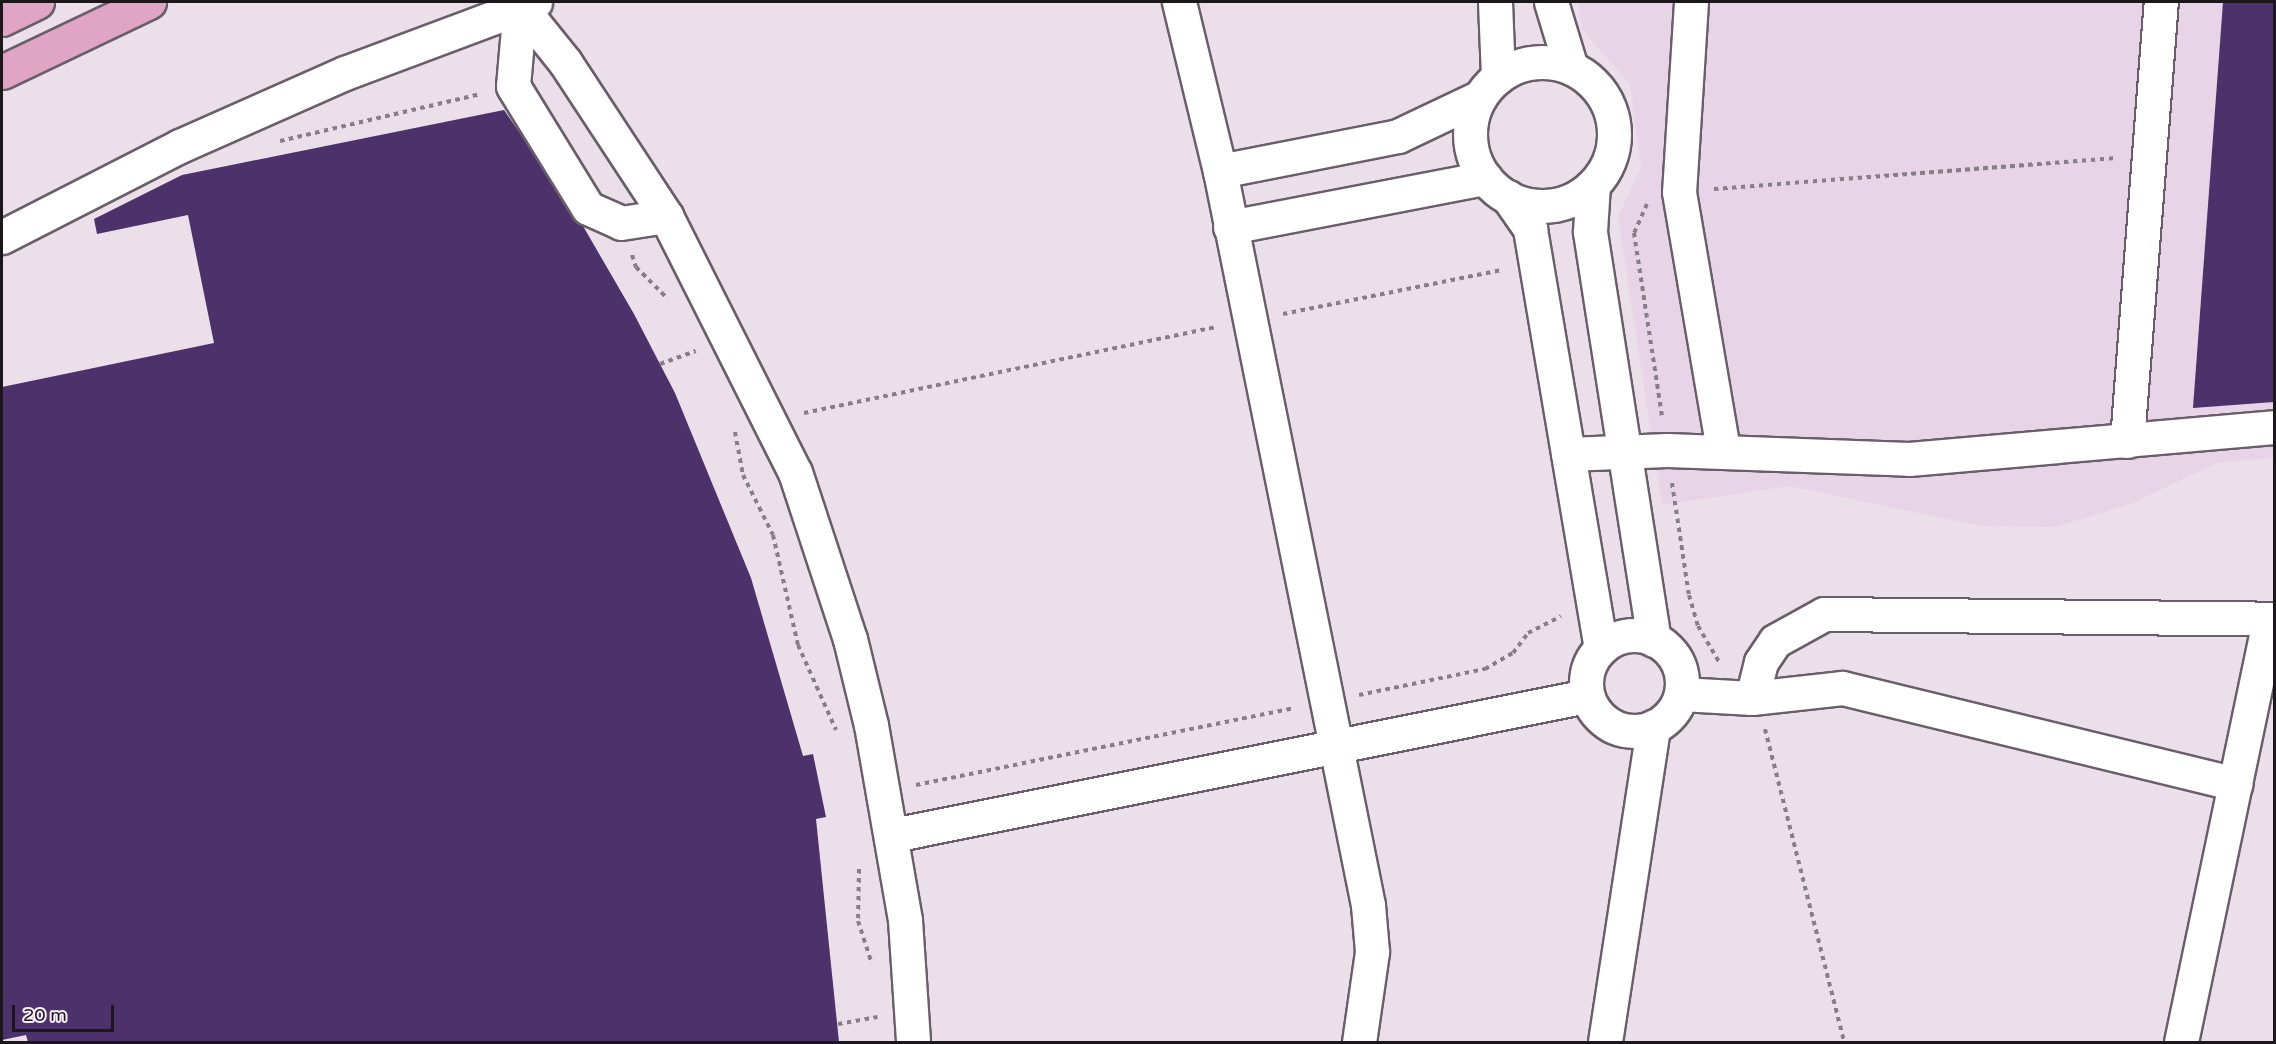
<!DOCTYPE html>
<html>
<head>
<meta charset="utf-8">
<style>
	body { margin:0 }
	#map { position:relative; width:2276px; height:1044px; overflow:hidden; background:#ebdfea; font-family:"Varela Round",sans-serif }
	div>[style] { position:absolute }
	.built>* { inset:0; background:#e7d5e7 }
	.building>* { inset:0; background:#4d316a }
	.path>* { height:4px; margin-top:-2px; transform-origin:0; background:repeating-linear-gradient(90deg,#877f87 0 4.5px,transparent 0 9px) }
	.roads { filter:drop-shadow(2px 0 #695e69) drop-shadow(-2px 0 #695e69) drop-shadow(0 2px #695e69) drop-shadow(0 -2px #695e69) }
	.minor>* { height:33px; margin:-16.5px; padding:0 16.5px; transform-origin:16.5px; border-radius:16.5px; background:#fff }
	.minor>.ring { margin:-16.5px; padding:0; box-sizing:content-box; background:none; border:33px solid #fff; border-radius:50% }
	.major>* { height:33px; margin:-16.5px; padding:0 16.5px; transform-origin:16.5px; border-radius:16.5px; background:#e0a5c5 }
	span { translate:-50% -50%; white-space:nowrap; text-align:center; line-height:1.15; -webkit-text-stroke:6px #f8ecf8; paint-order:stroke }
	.frame { position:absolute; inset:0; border:3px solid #1b171b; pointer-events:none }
	.scale { position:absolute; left:12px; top:1005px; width:102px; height:27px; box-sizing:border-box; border:3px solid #1b171b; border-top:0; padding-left:8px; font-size:18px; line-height:21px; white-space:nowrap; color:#1b171b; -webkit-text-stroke:4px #f8ecf8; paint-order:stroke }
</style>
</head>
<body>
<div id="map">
	<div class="built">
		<i style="clip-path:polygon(1578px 2px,2274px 2px,2274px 458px,2217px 463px,2131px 504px,2055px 527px,1981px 526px,1789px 486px,1662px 505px,1618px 217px,1641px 167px,1630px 84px,1582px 30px)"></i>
	</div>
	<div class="building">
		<i style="clip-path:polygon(2223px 2px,2274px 2px,2274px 402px,2193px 408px)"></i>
		<i style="clip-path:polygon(504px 110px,576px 214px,634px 314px,675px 393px,751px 578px,803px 756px,813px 754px,826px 817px,816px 819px,839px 1042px,28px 1042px,26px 1035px,2px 1040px,2px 387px,214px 343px,188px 215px,97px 234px,94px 219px,182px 175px)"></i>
	</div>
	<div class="path">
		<i style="left:280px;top:141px;width:205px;rotate:-13.2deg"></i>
		<i style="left:1714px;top:189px;width:403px;rotate:-4.4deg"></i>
		<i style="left:1647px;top:204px;width:32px;rotate:114deg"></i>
		<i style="left:1634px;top:233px;width:185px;rotate:81.3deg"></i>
		<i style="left:632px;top:255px;width:13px;rotate:72deg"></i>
		<i style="left:636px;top:267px;width:45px;rotate:45deg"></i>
		<i style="left:1283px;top:314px;width:223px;rotate:-11.4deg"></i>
		<i style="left:660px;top:364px;width:38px;rotate:-20deg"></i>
		<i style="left:804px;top:413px;width:422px;rotate:-11.8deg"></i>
		<i style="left:735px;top:432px;width:44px;rotate:79.5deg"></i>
		<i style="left:743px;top:475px;width:67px;rotate:63.4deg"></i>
		<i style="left:773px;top:535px;width:113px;rotate:77.2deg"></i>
		<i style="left:798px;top:645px;width:93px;rotate:65.9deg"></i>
		<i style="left:1672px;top:483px;width:113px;rotate:81.4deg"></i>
		<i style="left:1689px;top:595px;width:32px;rotate:74deg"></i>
		<i style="left:1698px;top:626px;width:42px;rotate:59.7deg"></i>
		<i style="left:1359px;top:695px;width:129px;rotate:-11.7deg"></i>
		<i style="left:1485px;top:669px;width:32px;rotate:-30deg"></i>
		<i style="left:1513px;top:653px;width:25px;rotate:-53deg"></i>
		<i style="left:1528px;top:633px;width:37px;rotate:-27deg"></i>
		<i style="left:1765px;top:729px;width:323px;rotate:75.8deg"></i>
		<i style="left:916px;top:785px;width:385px;rotate:-11.5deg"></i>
		<i style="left:859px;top:869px;width:52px;rotate:91.1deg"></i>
		<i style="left:858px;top:921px;width:45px;rotate:72deg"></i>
		<i style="left:838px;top:1024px;width:40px;rotate:-10deg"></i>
	</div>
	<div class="roads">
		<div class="minor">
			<i style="left:1179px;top:2px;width:174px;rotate:76.4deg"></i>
			<i style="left:1220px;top:171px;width:749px;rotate:78.6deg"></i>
			<i style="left:1368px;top:905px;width:47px;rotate:85.1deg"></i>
			<i style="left:1372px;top:952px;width:91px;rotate:98.2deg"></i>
			<i style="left:1495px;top:2px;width:75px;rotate:87.7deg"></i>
			<i style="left:1551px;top:2px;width:69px;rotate:73.1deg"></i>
			<i style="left:1691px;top:2px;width:190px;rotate:93.6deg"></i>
			<i style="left:1679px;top:192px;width:262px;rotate:80.3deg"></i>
			<i style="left:520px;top:6px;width:72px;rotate:51.2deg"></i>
			<i style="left:565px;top:62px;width:184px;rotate:56.7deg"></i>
			<i style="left:666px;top:216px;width:287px;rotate:63.3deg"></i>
			<i style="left:795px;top:472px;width:176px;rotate:71.8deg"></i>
			<i style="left:850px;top:639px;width:89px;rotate:76.3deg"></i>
			<i style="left:871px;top:725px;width:198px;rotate:80.1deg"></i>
			<i style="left:905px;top:920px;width:122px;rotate:86.2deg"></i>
			<i style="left:520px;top:6px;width:80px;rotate:95deg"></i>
			<i style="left:513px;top:86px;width:143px;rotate:58.4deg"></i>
			<i style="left:588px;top:208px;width:36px;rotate:24deg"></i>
			<i style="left:621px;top:223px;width:46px;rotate:-8.8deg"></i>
			<i class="ring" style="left:1470px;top:62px;width:111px;height:111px"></i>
			<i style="left:1220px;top:171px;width:181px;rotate:-11.1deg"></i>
			<i style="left:1398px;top:136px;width:91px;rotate:-25.4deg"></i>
			<i style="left:1593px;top:185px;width:47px;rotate:93.7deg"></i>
			<i style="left:1590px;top:232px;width:413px;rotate:81.1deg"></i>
			<i style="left:1508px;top:197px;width:39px;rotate:55deg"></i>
			<i style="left:1530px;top:229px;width:425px;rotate:80.4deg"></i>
			<i style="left:1230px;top:227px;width:260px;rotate:-10.9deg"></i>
			<i style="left:2px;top:237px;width:200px;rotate:-27.1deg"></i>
			<i style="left:180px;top:146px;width:180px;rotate:-23.9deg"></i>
			<i style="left:345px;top:73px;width:203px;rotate:-20.5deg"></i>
			<i style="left:2127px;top:441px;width:440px;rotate:-85.6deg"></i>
			<i style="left:1568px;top:454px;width:99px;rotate:-2.3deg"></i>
			<i style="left:1667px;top:450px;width:242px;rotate:2.1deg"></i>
			<i style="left:1909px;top:459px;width:366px;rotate:-5deg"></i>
			<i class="ring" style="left:1586px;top:635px;width:63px;height:63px"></i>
			<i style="left:1681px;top:694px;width:71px;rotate:3.2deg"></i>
			<i style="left:1752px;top:698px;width:91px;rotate:-6.3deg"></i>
			<i style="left:1842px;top:688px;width:405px;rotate:13.7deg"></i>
			<i style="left:1752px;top:698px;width:37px;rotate:-76deg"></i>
			<i style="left:1761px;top:662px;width:25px;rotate:-56deg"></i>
			<i style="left:1775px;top:641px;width:56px;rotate:-28.9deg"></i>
			<i style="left:1824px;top:614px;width:445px;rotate:0.6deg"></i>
			<i style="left:893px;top:835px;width:708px;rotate:-11.33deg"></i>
			<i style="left:1605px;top:1042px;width:319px;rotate:-81.3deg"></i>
			<i style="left:2181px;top:1042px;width:432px;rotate:-78.2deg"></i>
			<i style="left:2269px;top:619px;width:5px"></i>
		</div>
		<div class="major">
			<i style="left:2px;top:19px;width:39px;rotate:-26deg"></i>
			<i style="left:2px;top:72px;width:163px;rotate:-25.5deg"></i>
		</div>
	</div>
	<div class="frame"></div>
	<div class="scale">20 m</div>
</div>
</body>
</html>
